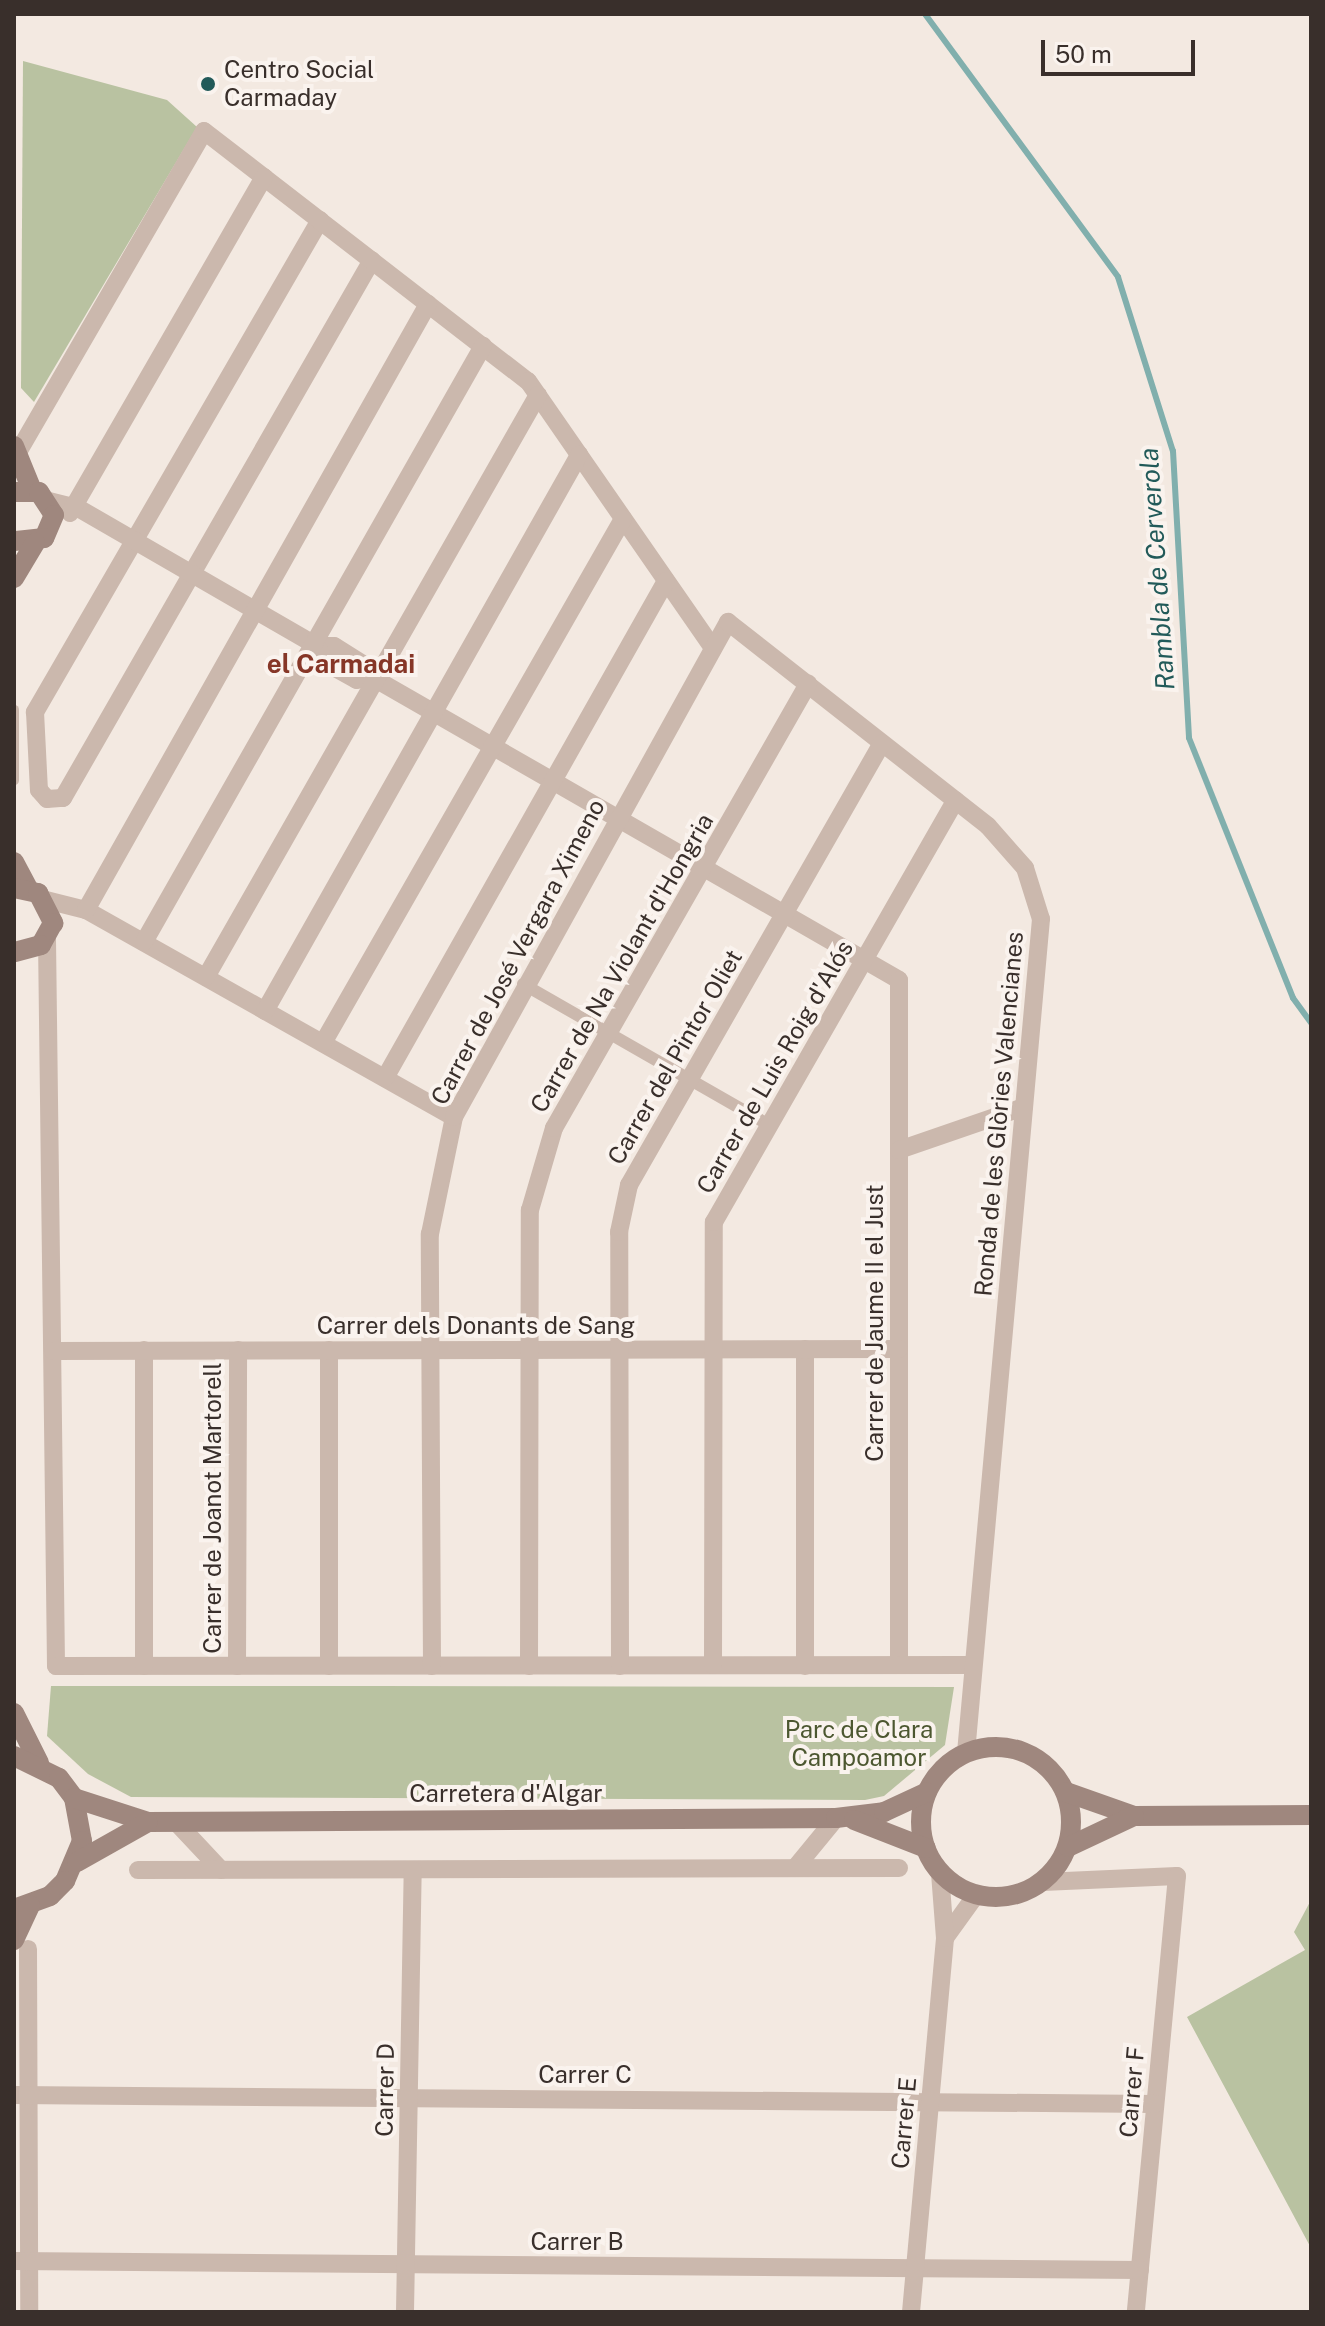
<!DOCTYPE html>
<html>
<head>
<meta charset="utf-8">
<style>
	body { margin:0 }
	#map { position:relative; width:1325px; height:2326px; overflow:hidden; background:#f3e9e1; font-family:"Public Sans",sans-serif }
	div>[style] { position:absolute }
	.green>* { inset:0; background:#b9c2a1 }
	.stream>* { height:6px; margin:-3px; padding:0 3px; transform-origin:3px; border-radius:3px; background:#81afad }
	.service>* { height:9px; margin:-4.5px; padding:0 4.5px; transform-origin:4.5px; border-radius:4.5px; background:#cbb8ad }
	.pedestrian>* { height:12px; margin:-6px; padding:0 6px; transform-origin:6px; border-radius:6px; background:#cbb8ad }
	.minor>* { height:18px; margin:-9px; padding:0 9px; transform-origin:9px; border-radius:9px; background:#cbb8ad }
	.secondary>* { height:20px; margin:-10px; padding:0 10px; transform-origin:10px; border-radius:10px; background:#9f877e }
	.secondary>.ring { margin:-10px; padding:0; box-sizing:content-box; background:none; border:20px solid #9f877e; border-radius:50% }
	.dots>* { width:22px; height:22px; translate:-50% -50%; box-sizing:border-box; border:4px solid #faf3ee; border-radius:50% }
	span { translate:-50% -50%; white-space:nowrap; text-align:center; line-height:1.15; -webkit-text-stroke:8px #faf3ee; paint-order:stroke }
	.poi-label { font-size:24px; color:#392f2b }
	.left { translate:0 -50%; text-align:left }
	.street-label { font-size:24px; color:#392f2b }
	.park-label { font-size:24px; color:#4c5730 }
	.water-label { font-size:26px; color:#225a59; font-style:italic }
	.neighbourhood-label { font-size:26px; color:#863627; font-weight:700 }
	.frame { position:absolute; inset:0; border:16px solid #392f2b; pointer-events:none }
	.scale { position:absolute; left:1041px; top:40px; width:154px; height:36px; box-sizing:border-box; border:4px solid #392f2b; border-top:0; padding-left:10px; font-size:24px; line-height:28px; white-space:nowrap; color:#392f2b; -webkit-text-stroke:6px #faf3ee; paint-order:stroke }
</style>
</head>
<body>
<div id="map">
	<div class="green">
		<i style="clip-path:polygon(23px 61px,167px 100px,197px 127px,34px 402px,21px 388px)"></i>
		<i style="clip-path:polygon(51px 1686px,379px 1686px,954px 1687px,945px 1745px,884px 1796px,865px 1800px,131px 1797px,88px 1774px,47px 1736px)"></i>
		<i style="clip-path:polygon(1311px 1900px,1311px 2248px,1187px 2017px,1305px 1950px,1294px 1932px)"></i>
	</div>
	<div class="stream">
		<i style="left:925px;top:14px;width:326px;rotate:53.7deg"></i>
		<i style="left:1118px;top:277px;width:182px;rotate:72.5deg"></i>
		<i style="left:1173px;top:451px;width:287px;rotate:86.8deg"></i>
		<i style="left:1189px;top:738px;width:280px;rotate:68.2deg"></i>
		<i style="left:1293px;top:998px;width:31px;rotate:54deg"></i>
	</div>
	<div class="service">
		<i style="left:14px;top:709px;width:71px;rotate:90deg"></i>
	</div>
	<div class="pedestrian">
		<i style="left:523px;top:984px;width:284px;rotate:29.8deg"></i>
	</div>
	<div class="minor">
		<i style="left:320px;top:220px;width:569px;rotate:120.08deg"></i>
		<i style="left:35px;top:712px;width:78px;rotate:87.1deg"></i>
		<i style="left:39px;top:790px;width:12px;rotate:48deg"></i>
		<i style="left:47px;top:799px;width:16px;rotate:-4deg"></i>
		<i style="left:63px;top:798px;width:620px;rotate:-60.13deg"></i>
		<i style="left:17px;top:454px;width:373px;rotate:-59.9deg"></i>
		<i style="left:204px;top:131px;width:409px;rotate:37.7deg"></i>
		<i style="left:528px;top:381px;width:325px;rotate:55.3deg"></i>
		<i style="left:49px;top:501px;width:30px;rotate:14deg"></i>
		<i style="left:78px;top:508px;width:276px;rotate:30deg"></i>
		<i style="left:317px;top:646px;width:17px"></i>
		<i style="left:334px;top:646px;width:36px;rotate:32deg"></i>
		<i style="left:365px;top:665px;width:12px;rotate:66deg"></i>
		<i style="left:370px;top:676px;width:610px;rotate:29.88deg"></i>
		<i style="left:899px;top:980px;width:685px;rotate:90deg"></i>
		<i style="left:70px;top:513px;width:388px;rotate:-60deg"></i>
		<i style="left:317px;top:646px;width:19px;rotate:62deg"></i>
		<i style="left:326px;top:663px;width:35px;rotate:29deg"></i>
		<i style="left:357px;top:680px;width:14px;rotate:-17deg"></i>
		<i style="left:46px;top:900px;width:41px;rotate:14deg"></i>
		<i style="left:86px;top:910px;width:422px;rotate:29.4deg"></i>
		<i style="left:86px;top:910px;width:696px;rotate:-60.56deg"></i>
		<i style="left:47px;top:939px;width:727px;rotate:89.29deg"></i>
		<i style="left:56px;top:1666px;width:916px;rotate:-0.06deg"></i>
		<i style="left:144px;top:942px;width:686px;rotate:-60.37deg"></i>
		<i style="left:206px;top:977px;width:670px;rotate:-60.3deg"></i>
		<i style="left:265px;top:1011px;width:639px;rotate:-60.54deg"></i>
		<i style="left:323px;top:1043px;width:604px;rotate:-60.21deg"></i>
		<i style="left:385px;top:1078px;width:571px;rotate:-60.52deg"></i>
		<i style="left:899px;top:1150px;width:132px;rotate:-19deg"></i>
		<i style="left:805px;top:1349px;width:317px;rotate:90deg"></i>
		<i style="left:144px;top:1350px;width:316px;rotate:90deg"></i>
		<i style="left:329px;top:1350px;width:316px;rotate:90deg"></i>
		<i style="left:53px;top:1351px;width:846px;rotate:-0.14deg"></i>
		<i style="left:713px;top:1665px;width:443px;rotate:-89.9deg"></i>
		<i style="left:714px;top:1222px;width:486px;rotate:-60.2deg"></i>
		<i style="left:237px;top:1666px;width:316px;rotate:-89.8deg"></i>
		<i style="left:432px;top:1666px;width:432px;rotate:-90.3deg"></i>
		<i style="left:430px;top:1234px;width:119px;rotate:-78.4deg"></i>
		<i style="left:454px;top:1117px;width:566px;rotate:-61.03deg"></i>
		<i style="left:728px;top:622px;width:330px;rotate:38.1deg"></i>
		<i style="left:988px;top:826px;width:56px;rotate:48.6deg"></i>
		<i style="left:1025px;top:868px;width:53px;rotate:72.6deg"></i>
		<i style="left:1041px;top:919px;width:836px;rotate:95.14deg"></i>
		<i style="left:529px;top:1666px;width:456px;rotate:-89.9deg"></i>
		<i style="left:530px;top:1210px;width:85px;rotate:-73.7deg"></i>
		<i style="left:554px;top:1128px;width:512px;rotate:-60.23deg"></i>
		<i style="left:620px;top:1666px;width:434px;rotate:-90.1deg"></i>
		<i style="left:619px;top:1232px;width:48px;rotate:-78deg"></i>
		<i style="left:629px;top:1185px;width:509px;rotate:-60.21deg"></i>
		<i style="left:176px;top:1822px;width:66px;rotate:46.8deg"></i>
		<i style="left:795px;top:1868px;width:65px;rotate:-50.6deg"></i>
		<i style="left:138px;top:1870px;width:761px;rotate:-0.15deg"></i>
		<i style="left:1043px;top:1882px;width:134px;rotate:-2.6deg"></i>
		<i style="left:1177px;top:1876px;width:438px;rotate:95.4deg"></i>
		<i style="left:945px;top:1938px;width:53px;rotate:-54.2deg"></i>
		<i style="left:28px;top:1949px;width:363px;rotate:89.8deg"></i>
		<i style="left:14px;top:2095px;width:1141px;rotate:0.45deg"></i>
		<i style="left:14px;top:2261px;width:1126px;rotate:0.46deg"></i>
		<i style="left:405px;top:2312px;width:442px;rotate:-89deg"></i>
		<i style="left:911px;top:2312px;width:376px;rotate:-84.8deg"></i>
		<i style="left:945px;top:1938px;width:65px;rotate:-94.4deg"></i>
	</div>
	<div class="secondary">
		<i style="left:14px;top:446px;width:48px;rotate:67.8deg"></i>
		<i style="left:14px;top:492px;width:25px"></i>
		<i style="left:39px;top:492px;width:27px;rotate:57deg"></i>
		<i style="left:54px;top:515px;width:25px;rotate:113deg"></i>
		<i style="left:44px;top:538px;width:30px;rotate:174deg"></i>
		<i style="left:14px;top:578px;width:41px;rotate:-59deg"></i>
		<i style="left:14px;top:862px;width:30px;rotate:62deg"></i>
		<i style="left:14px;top:888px;width:25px;rotate:12deg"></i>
		<i style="left:38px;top:893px;width:34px;rotate:63deg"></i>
		<i style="left:53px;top:923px;width:25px;rotate:119deg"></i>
		<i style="left:41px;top:945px;width:28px;rotate:165deg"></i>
		<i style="left:14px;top:1713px;width:56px;rotate:63.4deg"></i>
		<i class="ring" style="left:921px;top:1747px;width:130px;height:130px"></i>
		<i style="left:14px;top:1756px;width:50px;rotate:26.1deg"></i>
		<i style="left:59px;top:1778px;width:25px;rotate:53deg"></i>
		<i style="left:74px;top:1798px;width:44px;rotate:79.5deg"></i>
		<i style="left:82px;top:1841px;width:43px;rotate:113deg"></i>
		<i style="left:65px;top:1881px;width:21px;rotate:135deg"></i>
		<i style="left:50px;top:1896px;width:38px;rotate:160deg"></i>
		<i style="left:1066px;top:1792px;width:72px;rotate:19.4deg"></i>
		<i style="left:1134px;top:1816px;width:177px;rotate:-0.3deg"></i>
		<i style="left:74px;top:1798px;width:78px;rotate:18deg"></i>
		<i style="left:148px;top:1822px;width:688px;rotate:-0.33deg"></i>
		<i style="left:836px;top:1818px;width:48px;rotate:-7.1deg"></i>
		<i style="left:884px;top:1812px;width:47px;rotate:-24.9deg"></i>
		<i style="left:854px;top:1820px;width:77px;rotate:21.3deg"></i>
		<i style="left:1068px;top:1847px;width:73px;rotate:-25.2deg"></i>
		<i style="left:77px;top:1862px;width:81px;rotate:-29.4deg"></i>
		<i style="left:14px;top:1940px;width:38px;rotate:-65deg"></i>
	</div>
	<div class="dots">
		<i style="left:208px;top:84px;background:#225a59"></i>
	</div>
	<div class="poi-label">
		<span class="left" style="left:224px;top:84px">Centro Social<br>Carmaday</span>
	</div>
	<div class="street-label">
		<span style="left:518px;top:952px;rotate:-62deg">Carrer de José Vergara Ximeno</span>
		<span style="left:622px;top:963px;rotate:-60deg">Carrer de Na Violant d'Hongria</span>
		<span style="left:675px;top:1057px;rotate:-60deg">Carrer del Pintor Oliet</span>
		<span style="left:775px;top:1067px;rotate:-60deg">Carrer de Luis Roig d'Alós</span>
		<span style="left:999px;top:1114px;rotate:-85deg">Ronda de les Glòries Valencianes</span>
		<span style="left:875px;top:1323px;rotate:-90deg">Carrer de Jaume II el Just</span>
		<span style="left:476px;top:1326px">Carrer dels Donants de Sang</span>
		<span style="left:213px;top:1508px;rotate:-90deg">Carrer de Joanot Martorell</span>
		<span style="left:506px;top:1794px">Carretera d'Algar</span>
		<span style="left:585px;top:2075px">Carrer C</span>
		<span style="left:385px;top:2090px;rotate:-89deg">Carrer D</span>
		<span style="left:1132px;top:2092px;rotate:-85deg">Carrer F</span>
		<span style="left:904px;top:2123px;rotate:-85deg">Carrer E</span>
		<span style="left:577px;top:2242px">Carrer B</span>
	</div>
	<div class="park-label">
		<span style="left:859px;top:1744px">Parc de Clara<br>Campoamor</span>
	</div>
	<div class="water-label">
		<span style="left:1157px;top:569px;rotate:-94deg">Rambla de Cerverola</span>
	</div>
	<div class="neighbourhood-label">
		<span style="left:341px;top:664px">el Carmadai</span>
	</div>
	<div class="frame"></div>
	<div class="scale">50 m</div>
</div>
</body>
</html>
